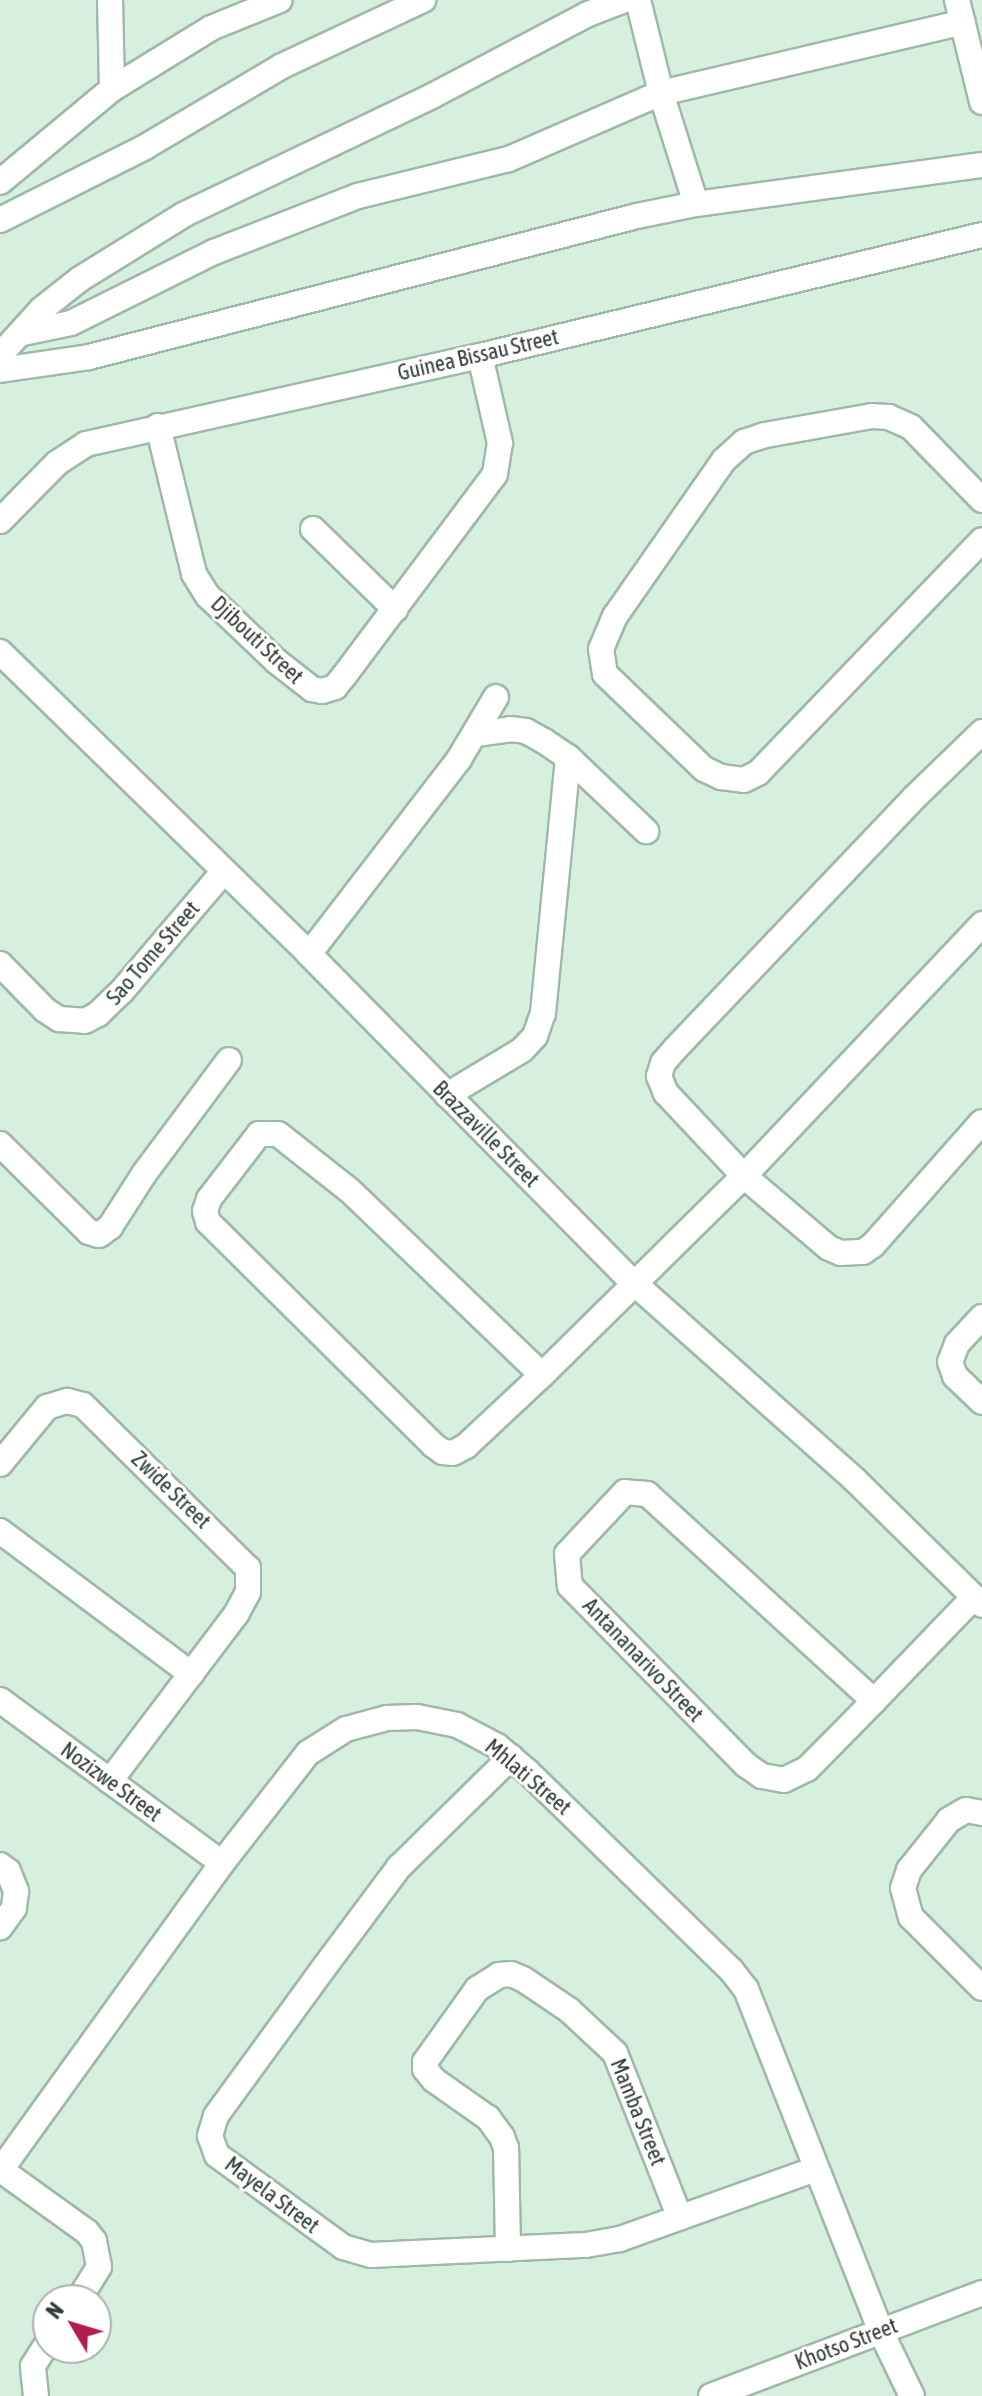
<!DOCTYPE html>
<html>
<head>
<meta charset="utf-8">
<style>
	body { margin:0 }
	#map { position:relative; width:982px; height:2396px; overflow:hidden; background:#d6efdf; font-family:"Asap Condensed",sans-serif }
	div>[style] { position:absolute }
	.roads { filter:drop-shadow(2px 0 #a0b8a9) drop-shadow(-2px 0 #a0b8a9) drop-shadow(0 2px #a0b8a9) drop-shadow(0 -2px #a0b8a9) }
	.minor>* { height:24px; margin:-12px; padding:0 12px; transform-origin:12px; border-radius:12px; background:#fff }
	span { translate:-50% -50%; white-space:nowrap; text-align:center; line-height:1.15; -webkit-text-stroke:6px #fff; paint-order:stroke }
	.street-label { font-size:22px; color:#333c36 }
	.north { position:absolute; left:32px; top:2284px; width:80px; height:80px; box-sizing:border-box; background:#fff; border:2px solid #adb1af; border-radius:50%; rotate:308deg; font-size:22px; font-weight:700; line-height:32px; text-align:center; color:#333c36 }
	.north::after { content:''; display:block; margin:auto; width:28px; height:36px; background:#af1e4f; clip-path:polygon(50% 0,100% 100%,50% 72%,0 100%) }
</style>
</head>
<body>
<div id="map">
	<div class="roads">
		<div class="minor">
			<i style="left:110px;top:0;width:89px;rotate:88.7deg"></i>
			<i style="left:638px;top:0;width:96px;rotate:76.1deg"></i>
			<i style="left:661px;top:93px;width:116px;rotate:72.5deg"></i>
			<i style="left:957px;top:0;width:105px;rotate:76.2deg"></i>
			<i style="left:0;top:182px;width:146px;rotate:-39.7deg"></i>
			<i style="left:112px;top:89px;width:116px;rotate:-31.6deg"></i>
			<i style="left:211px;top:28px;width:74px;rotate:-22.1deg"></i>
			<i style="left:0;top:220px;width:162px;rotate:-26.7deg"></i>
			<i style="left:145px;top:147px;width:159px;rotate:-30.6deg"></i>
			<i style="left:282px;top:66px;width:156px;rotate:-25.1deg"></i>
			<i style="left:23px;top:333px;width:49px;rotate:-11.8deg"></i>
			<i style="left:71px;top:323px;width:160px;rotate:-26.4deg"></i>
			<i style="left:214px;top:252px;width:155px;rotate:-21.3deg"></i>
			<i style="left:358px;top:196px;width:155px;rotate:-13.8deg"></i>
			<i style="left:509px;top:159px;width:166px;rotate:-23.5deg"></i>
			<i style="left:661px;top:93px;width:310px;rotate:-13.2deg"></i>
			<i style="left:0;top:355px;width:62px;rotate:-47.6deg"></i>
			<i style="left:42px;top:309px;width:48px;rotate:-38.3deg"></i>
			<i style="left:80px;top:279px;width:123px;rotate:-31.8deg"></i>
			<i style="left:185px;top:214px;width:274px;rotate:-25.5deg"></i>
			<i style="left:432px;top:96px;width:176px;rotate:-27.7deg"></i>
			<i style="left:588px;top:14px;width:39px;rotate:-21deg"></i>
			<i style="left:0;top:370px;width:90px;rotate:-8.3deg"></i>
			<i style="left:89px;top:357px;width:566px;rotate:-14.43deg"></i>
			<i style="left:637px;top:216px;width:60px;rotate:-11.5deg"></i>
			<i style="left:696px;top:204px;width:289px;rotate:-7.8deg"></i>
			<i style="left:158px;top:426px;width:152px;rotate:76.3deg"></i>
			<i style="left:194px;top:574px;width:26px;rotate:58deg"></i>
			<i style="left:208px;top:596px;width:94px;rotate:43.7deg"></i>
			<i style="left:276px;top:661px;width:46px;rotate:37.9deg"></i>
			<i style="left:312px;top:689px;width:10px;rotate:11deg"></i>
			<i style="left:322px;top:691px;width:14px;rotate:-17deg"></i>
			<i style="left:335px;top:687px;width:14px;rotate:-51deg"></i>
			<i style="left:344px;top:676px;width:252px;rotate:-53.2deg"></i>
			<i style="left:495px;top:474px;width:31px;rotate:-81deg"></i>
			<i style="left:500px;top:443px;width:89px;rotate:-102.9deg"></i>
			<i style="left:982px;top:500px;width:102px;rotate:-134.2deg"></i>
			<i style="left:911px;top:427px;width:24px;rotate:-156deg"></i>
			<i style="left:889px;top:417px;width:17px;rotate:-177deg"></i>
			<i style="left:872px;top:416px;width:109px;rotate:169.9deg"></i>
			<i style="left:765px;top:435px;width:22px;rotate:162deg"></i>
			<i style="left:744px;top:442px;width:27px;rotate:138deg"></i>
			<i style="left:724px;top:460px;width:190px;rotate:124.9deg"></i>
			<i style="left:615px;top:616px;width:36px;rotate:113deg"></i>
			<i style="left:601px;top:649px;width:25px;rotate:81deg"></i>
			<i style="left:605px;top:674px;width:137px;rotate:43.8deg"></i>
			<i style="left:704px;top:769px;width:19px;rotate:25deg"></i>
			<i style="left:721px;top:777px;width:23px;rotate:7deg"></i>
			<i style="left:744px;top:780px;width:16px;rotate:-27deg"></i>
			<i style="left:758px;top:773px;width:323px;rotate:-46.1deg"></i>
			<i style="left:0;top:521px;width:81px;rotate:-45.5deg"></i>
			<i style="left:57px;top:463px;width:35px;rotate:-33deg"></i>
			<i style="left:86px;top:444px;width:404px;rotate:-12.6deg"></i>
			<i style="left:480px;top:356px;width:516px;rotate:-13.55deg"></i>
			<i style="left:313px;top:529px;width:115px;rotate:44.3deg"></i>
			<i style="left:0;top:652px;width:432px;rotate:44.3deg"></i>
			<i style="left:309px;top:954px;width:462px;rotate:45.4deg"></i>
			<i style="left:634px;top:1283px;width:296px;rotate:41.7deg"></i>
			<i style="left:855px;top:1480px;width:178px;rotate:44.5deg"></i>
			<i style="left:982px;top:732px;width:95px;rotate:135.9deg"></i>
			<i style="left:914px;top:798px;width:347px;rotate:133.6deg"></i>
			<i style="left:675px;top:1049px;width:18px;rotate:131deg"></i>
			<i style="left:663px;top:1063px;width:14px;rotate:107deg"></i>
			<i style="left:659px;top:1076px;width:18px;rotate:68deg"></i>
			<i style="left:666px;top:1093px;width:114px;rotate:46.8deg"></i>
			<i style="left:744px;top:1176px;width:111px;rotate:40.3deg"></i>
			<i style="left:829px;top:1248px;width:13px;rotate:23deg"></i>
			<i style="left:841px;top:1253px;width:22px;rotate:-3deg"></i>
			<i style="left:863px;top:1252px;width:12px;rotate:-35deg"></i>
			<i style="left:873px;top:1245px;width:164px;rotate:-48.5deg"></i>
			<i style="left:476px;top:734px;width:34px;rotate:-8deg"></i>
			<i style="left:510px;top:729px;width:16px;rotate:7deg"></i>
			<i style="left:526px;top:731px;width:21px;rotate:29deg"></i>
			<i style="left:544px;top:741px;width:29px;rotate:34deg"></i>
			<i style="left:568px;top:757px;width:108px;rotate:43.5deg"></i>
			<i style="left:309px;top:954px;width:246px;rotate:-52.4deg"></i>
			<i style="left:459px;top:759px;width:72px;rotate:-59.2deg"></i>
			<i style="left:0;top:964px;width:64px;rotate:45.6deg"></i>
			<i style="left:45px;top:1010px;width:17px;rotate:33deg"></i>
			<i style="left:59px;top:1019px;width:26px;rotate:4deg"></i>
			<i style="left:85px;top:1021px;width:15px;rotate:-28deg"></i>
			<i style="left:98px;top:1014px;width:33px;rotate:-44deg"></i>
			<i style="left:122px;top:991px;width:157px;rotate:-49.6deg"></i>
			<i style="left:447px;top:1095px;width:87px;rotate:-31deg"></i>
			<i style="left:522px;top:1050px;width:19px;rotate:-47deg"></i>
			<i style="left:535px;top:1036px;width:24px;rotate:-71deg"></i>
			<i style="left:543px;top:1013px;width:257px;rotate:-84.4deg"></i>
			<i style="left:0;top:1144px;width:125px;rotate:44.7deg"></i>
			<i style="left:89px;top:1232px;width:10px;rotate:17deg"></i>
			<i style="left:99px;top:1235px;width:14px;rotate:-36deg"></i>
			<i style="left:110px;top:1227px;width:63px;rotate:-57.3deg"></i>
			<i style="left:144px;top:1174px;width:142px;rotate:-53.3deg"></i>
			<i style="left:982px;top:1317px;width:37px;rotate:133deg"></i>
			<i style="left:957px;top:1344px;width:19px;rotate:111deg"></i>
			<i style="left:950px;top:1362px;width:15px;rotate:70deg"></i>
			<i style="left:955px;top:1376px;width:37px;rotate:44deg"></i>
			<i style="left:542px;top:1375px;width:267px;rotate:-136.2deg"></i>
			<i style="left:349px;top:1190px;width:90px;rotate:-141.7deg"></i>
			<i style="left:278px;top:1134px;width:19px;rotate:180deg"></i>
			<i style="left:259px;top:1134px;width:82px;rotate:127.6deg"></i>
			<i style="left:209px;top:1199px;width:13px;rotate:108deg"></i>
			<i style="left:205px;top:1211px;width:11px;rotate:75deg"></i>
			<i style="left:208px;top:1222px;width:317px;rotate:44.7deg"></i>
			<i style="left:433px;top:1445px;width:12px;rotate:35deg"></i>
			<i style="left:443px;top:1452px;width:10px;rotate:6deg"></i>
			<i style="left:453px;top:1453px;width:15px;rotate:-28deg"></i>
			<i style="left:466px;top:1446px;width:104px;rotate:-43.1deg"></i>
			<i style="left:542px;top:1375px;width:284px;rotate:-44.6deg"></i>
			<i style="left:744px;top:1176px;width:347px;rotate:-46.6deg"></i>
			<i style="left:0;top:1464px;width:74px;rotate:-50.5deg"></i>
			<i style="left:47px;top:1407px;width:21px;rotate:-17deg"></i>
			<i style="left:67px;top:1401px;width:16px;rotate:14deg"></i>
			<i style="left:83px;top:1405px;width:232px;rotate:44.7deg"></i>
			<i style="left:248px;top:1568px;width:24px;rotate:90deg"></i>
			<i style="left:248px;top:1592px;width:24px;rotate:118deg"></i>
			<i style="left:237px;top:1613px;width:211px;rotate:127.1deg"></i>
			<i style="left:0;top:1531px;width:239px;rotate:36.8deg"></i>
			<i style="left:0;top:1700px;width:275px;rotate:36.3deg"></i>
			<i style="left:874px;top:1701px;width:307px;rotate:-137.6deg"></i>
			<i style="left:647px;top:1494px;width:22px;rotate:-175deg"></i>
			<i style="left:625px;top:1492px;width:85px;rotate:133.1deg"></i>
			<i style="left:567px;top:1554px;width:32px;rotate:85deg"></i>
			<i style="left:570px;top:1586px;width:251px;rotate:45.5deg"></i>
			<i style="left:746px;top:1765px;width:19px;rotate:35deg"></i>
			<i style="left:762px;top:1776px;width:22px;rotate:10deg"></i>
			<i style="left:784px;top:1780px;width:25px;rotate:-26deg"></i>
			<i style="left:807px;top:1769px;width:95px;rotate:-45.4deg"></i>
			<i style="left:874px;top:1701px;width:144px;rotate:-46.1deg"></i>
			<i style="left:511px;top:1757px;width:157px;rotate:135.5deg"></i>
			<i style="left:399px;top:1867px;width:127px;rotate:126.7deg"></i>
			<i style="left:323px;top:1969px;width:182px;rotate:126.1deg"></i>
			<i style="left:216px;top:2116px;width:21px;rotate:107deg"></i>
			<i style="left:210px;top:2136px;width:20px;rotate:70deg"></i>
			<i style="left:217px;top:2155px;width:156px;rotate:36.1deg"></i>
			<i style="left:343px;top:2247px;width:29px;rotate:16deg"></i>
			<i style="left:371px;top:2255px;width:215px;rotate:-2.7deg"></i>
			<i style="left:586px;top:2245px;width:35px;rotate:-10deg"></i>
			<i style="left:620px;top:2239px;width:207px;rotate:-19.7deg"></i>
			<i style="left:982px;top:1813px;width:16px;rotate:-169deg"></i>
			<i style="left:966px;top:1810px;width:20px;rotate:150deg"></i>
			<i style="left:949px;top:1820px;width:64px;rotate:128.7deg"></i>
			<i style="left:909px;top:1870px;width:19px;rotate:108deg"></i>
			<i style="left:903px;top:1888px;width:30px;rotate:75deg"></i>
			<i style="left:911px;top:1917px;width:100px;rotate:45deg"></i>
			<i style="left:0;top:1865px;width:10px;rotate:37deg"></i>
			<i style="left:8px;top:1871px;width:22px;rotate:68deg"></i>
			<i style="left:16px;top:1891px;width:17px;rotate:97deg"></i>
			<i style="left:14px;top:1908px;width:24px;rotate:126deg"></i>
			<i style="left:1px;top:2170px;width:106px;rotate:35.8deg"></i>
			<i style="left:87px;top:2232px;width:11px;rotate:52deg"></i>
			<i style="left:94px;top:2241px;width:26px;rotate:79deg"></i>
			<i style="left:99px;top:2267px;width:39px;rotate:122deg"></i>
			<i style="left:0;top:2171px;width:380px;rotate:-54.2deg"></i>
			<i style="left:222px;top:1863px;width:140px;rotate:-52deg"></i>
			<i style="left:308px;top:1753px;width:45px;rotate:-32.3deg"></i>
			<i style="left:346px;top:1729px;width:42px;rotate:-15deg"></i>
			<i style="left:387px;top:1718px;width:30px;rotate:-2deg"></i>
			<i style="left:417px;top:1717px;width:41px;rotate:11.3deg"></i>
			<i style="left:457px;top:1725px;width:45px;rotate:27.7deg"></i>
			<i style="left:497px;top:1746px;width:40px;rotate:40deg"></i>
			<i style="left:528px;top:1772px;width:284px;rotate:44.3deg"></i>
			<i style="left:731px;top:1970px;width:24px;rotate:52deg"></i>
			<i style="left:746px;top:1989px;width:366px;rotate:68.5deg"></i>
			<i style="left:880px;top:2330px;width:73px;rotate:64.1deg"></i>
			<i style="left:508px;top:2249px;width:101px;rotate:-91.1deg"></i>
			<i style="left:506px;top:2148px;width:12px;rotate:-110deg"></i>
			<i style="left:502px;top:2137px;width:24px;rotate:-126deg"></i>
			<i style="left:488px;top:2118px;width:66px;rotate:-144.9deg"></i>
			<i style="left:434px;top:2080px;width:14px;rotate:-129deg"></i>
			<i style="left:425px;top:2069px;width:7px;rotate:-90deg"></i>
			<i style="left:425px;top:2062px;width:90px;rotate:-54.5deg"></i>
			<i style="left:477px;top:1989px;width:26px;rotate:-32deg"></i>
			<i style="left:499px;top:1975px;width:12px;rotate:-5deg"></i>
			<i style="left:511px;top:1974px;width:13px;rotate:23deg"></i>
			<i style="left:523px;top:1979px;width:55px;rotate:34deg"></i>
			<i style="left:569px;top:2010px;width:63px;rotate:43.1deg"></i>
			<i style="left:615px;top:2053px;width:177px;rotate:68.5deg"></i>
			<i style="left:36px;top:2396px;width:30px;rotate:-96deg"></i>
			<i style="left:33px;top:2366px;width:28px;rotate:-58deg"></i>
			<i style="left:711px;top:2396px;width:290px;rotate:-20.8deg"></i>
		</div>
	</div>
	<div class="street-label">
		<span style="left:478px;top:355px;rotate:-13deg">Guinea Bissau Street</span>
		<span style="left:257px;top:640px;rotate:43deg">Djibouti Street</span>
		<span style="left:153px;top:953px;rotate:-49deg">Sao Tome Street</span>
		<span style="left:486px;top:1134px;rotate:45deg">Brazzaville Street</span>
		<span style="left:171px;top:1490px;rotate:44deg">Zwide Street</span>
		<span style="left:643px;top:1660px;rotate:46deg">Antananarivo Street</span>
		<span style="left:528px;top:1777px;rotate:40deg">Mhlati Street</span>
		<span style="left:111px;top:1782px;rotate:36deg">Nozizwe Street</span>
		<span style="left:638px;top:2112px;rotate:68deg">Mamba Street</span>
		<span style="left:272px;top:2195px;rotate:37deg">Mayela Street</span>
		<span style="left:846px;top:2344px;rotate:-21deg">Khotso Street</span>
	</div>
	<div class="north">N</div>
</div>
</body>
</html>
